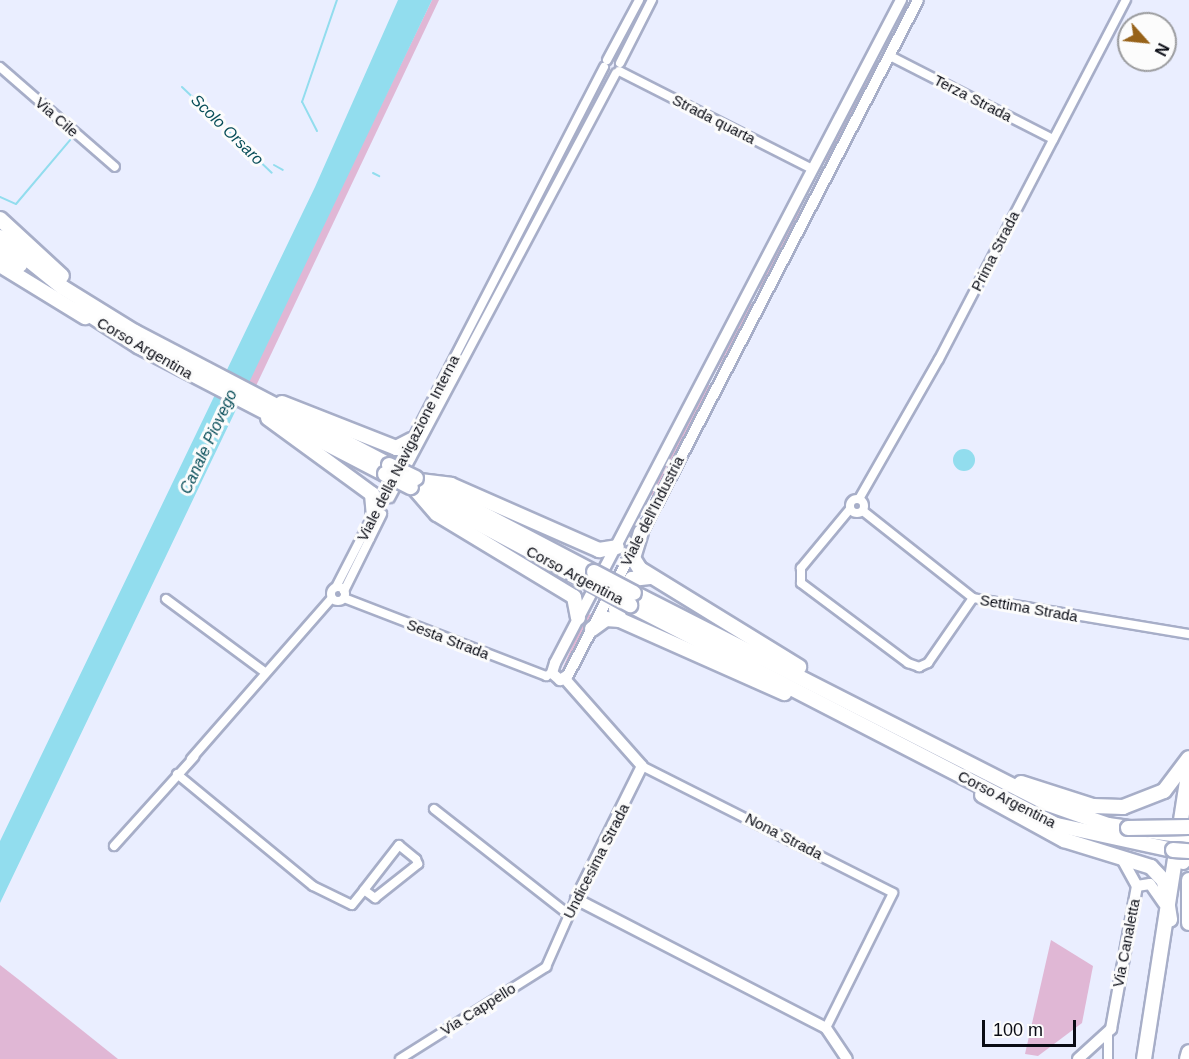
<!DOCTYPE html>
<html>
<head>
<meta charset="utf-8">
<style>
	body { margin:0 }
	#map { position:relative; width:1189px; height:1059px; overflow:hidden; background:#eaeeff; font-family:Arial,sans-serif }
	div>[style] { position:absolute }
	.green>* { inset:0; background:#e0b7d5 }
	.water>* { inset:0; background:#92ddee }
	.round { border-radius:50% }
	.stream>* { height:2px; margin:-1px; padding:0 1px; transform-origin:1px; border-radius:1px; background:#92ddee }
	.roads { filter:drop-shadow(2px 0 #a7aec8) drop-shadow(-2px 0 #a7aec8) drop-shadow(0 2px #a7aec8) drop-shadow(0 -2px #a7aec8) }
	.street>* { height:8px; margin:-4px; padding:0 4px; transform-origin:4px; border-radius:4px; background:#fff }
	.street>.ring { margin:-4px; padding:0; box-sizing:content-box; background:none; border:8px solid #fff; border-radius:50% }
	.secondary>* { height:10px; margin:-5px; padding:0 5px; transform-origin:5px; border-radius:5px; background:#fff }
	.highway>* { height:14px; margin:-7px; padding:0 7px; transform-origin:7px; border-radius:7px; background:#fff }
	.bridges { filter:drop-shadow(2px 0 #a7aec8) drop-shadow(-2px 0 #a7aec8) drop-shadow(0 2px #a7aec8) drop-shadow(0 -2px #a7aec8) }
	.highway-bridge>* { height:14px; margin:-7px; padding:0 7px; transform-origin:7px; border-radius:7px; background:#fff }
	span { translate:-50% -50%; white-space:nowrap; text-align:center; line-height:1.15; -webkit-text-stroke:6px #fcfcfc; paint-order:stroke }
	.street-label { font-size:15px; color:#090b14 }
	.water-label { font-size:16px; color:#074d58; font-style:italic }
	.north { position:absolute; left:1117px; top:12px; width:60px; height:60px; box-sizing:border-box; background:#fcfcfc; border:2px solid #9b9c9f; border-radius:50%; rotate:117deg; font-size:16px; font-weight:700; line-height:24px; text-align:center; color:#090b14 }
	.north::after { content:''; display:block; margin:auto; width:21px; height:27px; background:#976219; clip-path:polygon(50% 0,100% 100%,50% 72%,0 100%) }
	.scale { position:absolute; left:982px; top:1020px; width:94px; height:27px; box-sizing:border-box; border:3px solid #090b14; border-top:0; padding-left:8px; font-size:18px; line-height:21px; white-space:nowrap; color:#090b14; -webkit-text-stroke:4px #fcfcfc; paint-order:stroke }
</style>
</head>
<body>
<div id="map">
	<div class="green">
		<i style="clip-path:polygon(432px 0,439px 0,255px 388px,247px 384px,259px 357px)"></i>
		<i style="clip-path:polygon(874px 61px,879px 65px,829px 164px,824px 160px,828px 149px)"></i>
		<i style="clip-path:polygon(799px 209px,806px 213px,760px 289px,757px 285px)"></i>
		<i style="clip-path:polygon(748px 302px,755px 305px,716px 371px,714px 367px)"></i>
		<i style="clip-path:polygon(706px 383px,712px 387px,652px 496px,650px 492px)"></i>
		<i style="clip-path:polygon(592px 614px,563px 673px,561px 672px,586px 615px)"></i>
		<i style="clip-path:polygon(1051px 940px,1093px 966px,1082px 1023px,1038px 1056px,1025px 1054px)"></i>
		<i style="clip-path:polygon(0 965px,18px 979px,118px 1059px,0 1059px)"></i>
	</div>
	<div class="water">
		<i style="clip-path:polygon(398px 0,432px 0,0 903px,0 841px,315px 187px)"></i>
		<i class="round" style="left:953px;top:449px;width:22px;height:22px"></i>
	</div>
	<div class="stream">
		<i style="left:182px;top:87px;width:124px;rotate:43.7deg"></i>
		<i style="left:317px;top:131px;width:33px;rotate:-117deg"></i>
		<i style="left:302px;top:102px;width:108px;rotate:-71.1deg"></i>
		<i style="left:274px;top:165px;width:10px;rotate:29deg"></i>
		<i style="left:373px;top:173px;width:7px;rotate:27deg"></i>
		<i style="left:0;top:197px;width:17px;rotate:24deg"></i>
		<i style="left:16px;top:204px;width:84px;rotate:-49.8deg"></i>
	</div>
	<div class="roads">
		<div class="street">
			<i style="left:892px;top:57px;width:181px;rotate:27deg"></i>
			<i style="left:607px;top:60px;width:68px;rotate:-61.9deg"></i>
			<i style="left:620px;top:63px;width:71px;rotate:-63.1deg"></i>
			<i style="left:0;top:67px;width:152px;rotate:41deg"></i>
			<i style="left:619px;top:71px;width:214px;rotate:26.9deg"></i>
			<i style="left:390px;top:498px;width:481px;rotate:-62deg"></i>
			<i class="ring" style="left:850px;top:499px;width:6px;height:6px"></i>
			<i style="left:859px;top:499px;width:161px;rotate:-60.3deg"></i>
			<i style="left:939px;top:359px;width:405px;rotate:-62.5deg"></i>
			<i style="left:850px;top:509px;width:77px;rotate:129.7deg"></i>
			<i style="left:801px;top:568px;width:15px;rotate:90deg"></i>
			<i style="left:801px;top:583px;width:134px;rotate:36.8deg"></i>
			<i style="left:908px;top:663px;width:12px;rotate:20deg"></i>
			<i style="left:919px;top:667px;width:10px;rotate:-24deg"></i>
			<i style="left:928px;top:663px;width:79px;rotate:-55.3deg"></i>
			<i style="left:863px;top:511px;width:140px;rotate:38.3deg"></i>
			<i style="left:973px;top:598px;width:219px;rotate:9.5deg"></i>
			<i class="ring" style="left:331px;top:587px;width:6px;height:6px"></i>
			<i style="left:336px;top:587px;width:585px;rotate:-62.73deg"></i>
			<i style="left:344px;top:591px;width:86px;rotate:-63.7deg"></i>
			<i style="left:344px;top:598px;width:217px;rotate:21.1deg"></i>
			<i style="left:546px;top:676px;width:7px;rotate:-27deg"></i>
			<i style="left:166px;top:599px;width:124px;rotate:36.5deg"></i>
			<i style="left:191px;top:759px;width:214px;rotate:-48.8deg"></i>
			<i style="left:642px;top:766px;width:281px;rotate:26.8deg"></i>
			<i style="left:893px;top:893px;width:151px;rotate:116.4deg"></i>
			<i style="left:177px;top:774px;width:176px;rotate:39.5deg"></i>
			<i style="left:313px;top:886px;width:43px;rotate:26deg"></i>
			<i style="left:352px;top:905px;width:19px;rotate:-51deg"></i>
			<i style="left:364px;top:890px;width:14px;rotate:36deg"></i>
			<i style="left:375px;top:898px;width:55px;rotate:-38.3deg"></i>
			<i style="left:418px;top:864px;width:5px;rotate:-112deg"></i>
			<i style="left:416px;top:859px;width:22px;rotate:-141deg"></i>
			<i style="left:399px;top:845px;width:57px;rotate:127.9deg"></i>
			<i style="left:434px;top:809px;width:170px;rotate:38.1deg"></i>
			<i style="left:114px;top:846px;width:120px;rotate:-48deg"></i>
			<i style="left:400px;top:1059px;width:173px;rotate:-32.2deg"></i>
			<i style="left:546px;top:967px;width:74px;rotate:-66.2deg"></i>
			<i style="left:1108px;top:1059px;width:25px;rotate:-90deg"></i>
		</div>
		<div class="secondary">
			<i style="left:901px;top:0;width:748px;rotate:117.56deg"></i>
			<i style="left:555px;top:663px;width:10px;rotate:107deg"></i>
			<i style="left:552px;top:673px;width:11px;rotate:41deg"></i>
			<i style="left:560px;top:680px;width:9px;rotate:-32deg"></i>
			<i style="left:568px;top:675px;width:760px;rotate:-62.59deg"></i>
			<i style="left:565px;top:679px;width:116px;rotate:48.5deg"></i>
			<i style="left:642px;top:766px;width:148px;rotate:116.4deg"></i>
			<i style="left:576px;top:899px;width:281px;rotate:27.3deg"></i>
			<i style="left:826px;top:1028px;width:37px;rotate:56deg"></i>
			<i style="left:1137px;top:886px;width:13px;rotate:-9deg"></i>
			<i style="left:1150px;top:884px;width:24px;rotate:55deg"></i>
			<i style="left:1078px;top:1059px;width:45px;rotate:-42.3deg"></i>
			<i style="left:1111px;top:1029px;width:145px;rotate:-79.7deg"></i>
			<i style="left:1137px;top:886px;width:31px;rotate:-119deg"></i>
		</div>
		<div class="highway">
			<i style="left:0;top:219px;width:84px;rotate:42.6deg"></i>
			<i style="left:0;top:237px;width:80px;rotate:38.9deg"></i>
			<i style="left:62px;top:287px;width:86px;rotate:31.7deg"></i>
			<i style="left:135px;top:332px;width:287px;rotate:27.6deg"></i>
			<i style="left:0;top:250px;width:25px;rotate:37deg"></i>
			<i style="left:0;top:265px;width:100px;rotate:31.5deg"></i>
			<i style="left:79px;top:308px;width:70px;rotate:32.8deg"></i>
			<i style="left:138px;top:346px;width:278px;rotate:27.4deg"></i>
			<i style="left:282px;top:403px;width:123px;rotate:21.5deg"></i>
			<i style="left:396px;top:448px;width:18px;rotate:-27deg"></i>
			<i style="left:268px;top:418px;width:129px;rotate:36.2deg"></i>
			<i style="left:372px;top:494px;width:23px;rotate:85deg"></i>
			<i style="left:420px;top:481px;width:31px;rotate:7deg"></i>
			<i style="left:451px;top:485px;width:162px;rotate:23.7deg"></i>
			<i style="left:599px;top:550px;width:18px;rotate:-9deg"></i>
			<i style="left:428px;top:485px;width:187px;rotate:27.7deg"></i>
			<i style="left:415px;top:489px;width:33px;rotate:49deg"></i>
			<i style="left:437px;top:514px;width:160px;rotate:31.2deg"></i>
			<i style="left:574px;top:597px;width:21px;rotate:79deg"></i>
			<i style="left:425px;top:495px;width:187px;rotate:28.1deg"></i>
			<i style="left:641px;top:532px;width:27px;rotate:107deg"></i>
			<i style="left:633px;top:558px;width:13px;rotate:58deg"></i>
			<i style="left:640px;top:569px;width:187px;rotate:31.6deg"></i>
			<i style="left:634px;top:593px;width:465px;rotate:27deg"></i>
			<i style="left:1048px;top:804px;width:64px;rotate:19.3deg"></i>
			<i style="left:1108px;top:825px;width:64px;rotate:8.1deg"></i>
			<i style="left:630px;top:605px;width:480px;rotate:27.3deg"></i>
			<i style="left:1057px;top:825px;width:119px;rotate:12.2deg"></i>
			<i style="left:620px;top:620px;width:12px;rotate:-110deg"></i>
			<i style="left:616px;top:609px;width:34px;rotate:-62deg"></i>
			<i style="left:632px;top:579px;width:20px;rotate:-6deg"></i>
			<i style="left:592px;top:629px;width:17px;rotate:-36deg"></i>
			<i style="left:606px;top:619px;width:14px;rotate:4deg"></i>
			<i style="left:620px;top:620px;width:180px;rotate:24deg"></i>
			<i style="left:1021px;top:783px;width:76px;rotate:17.7deg"></i>
			<i style="left:1093px;top:806px;width:30px;rotate:2deg"></i>
			<i style="left:1123px;top:807px;width:44px;rotate:-21.3deg"></i>
			<i style="left:1164px;top:791px;width:41px;rotate:-52.9deg"></i>
			<i style="left:982px;top:795px;width:94px;rotate:28.8deg"></i>
			<i style="left:1064px;top:840px;width:91px;rotate:17.2deg"></i>
			<i style="left:1151px;top:867px;width:19px;rotate:47deg"></i>
			<i style="left:1164px;top:881px;width:39px;rotate:81deg"></i>
			<i style="left:1183px;top:862px;width:32px;rotate:-79deg"></i>
			<i style="left:1189px;top:880px;width:43px;rotate:90deg"></i>
			<i style="left:1144px;top:1059px;width:293px;rotate:-81.2deg"></i>
			<i style="left:1187px;top:1059px;width:7px;rotate:-74deg"></i>
		</div>
	</div>
	<div class="bridges">
		<div class="highway-bridge">
			<i style="left:389px;top:465px;width:30px;rotate:26deg"></i>
			<i style="left:385px;top:474px;width:29px;rotate:27deg"></i>
			<i style="left:594px;top:572px;width:45px;rotate:27.7deg"></i>
			<i style="left:590px;top:583px;width:46px;rotate:28.8deg"></i>
			<i style="left:1128px;top:828px;width:61px;rotate:-0.9deg"></i>
			<i style="left:1173px;top:850px;width:16px;rotate:4deg"></i>
		</div>
	</div>
	<div class="street-label">
		<span style="left:973px;top:98px;rotate:27deg">Terza Strada</span>
		<span style="left:57px;top:117px;rotate:41deg">Via Cile</span>
		<span style="left:714px;top:119px;rotate:27deg">Strada quarta</span>
		<span style="left:995px;top:251px;rotate:-63deg">Prima Strada</span>
		<span style="left:145px;top:348px;rotate:30deg">Corso Argentina</span>
		<span style="left:408px;top:448px;rotate:-63deg">Viale della Navigazione Interna</span>
		<span style="left:652px;top:511px;rotate:-63deg">Viale dell'Industria</span>
		<span style="left:575px;top:575px;rotate:28deg">Corso Argentina</span>
		<span style="left:1029px;top:608px;rotate:10deg">Settima Strada</span>
		<span style="left:448px;top:639px;rotate:21deg">Sesta Strada</span>
		<span style="left:1007px;top:799px;rotate:27deg">Corso Argentina</span>
		<span style="left:784px;top:836px;rotate:27deg">Nona Strada</span>
		<span style="left:596px;top:861px;rotate:-63deg">Undicesima Strada</span>
		<span style="left:1126px;top:943px;rotate:-79deg">Via Canaletta</span>
		<span style="left:478px;top:1009px;rotate:-32deg">Via Cappello</span>
	</div>
	<div class="water-label">
		<span style="left:227px;top:130px;rotate:44deg">Scolo Orsaro</span>
		<span style="left:209px;top:442px;rotate:-65deg">Canale Piovego</span>
	</div>
	<div class="north">N</div>
	<div class="scale">100 m</div>
</div>
</body>
</html>
